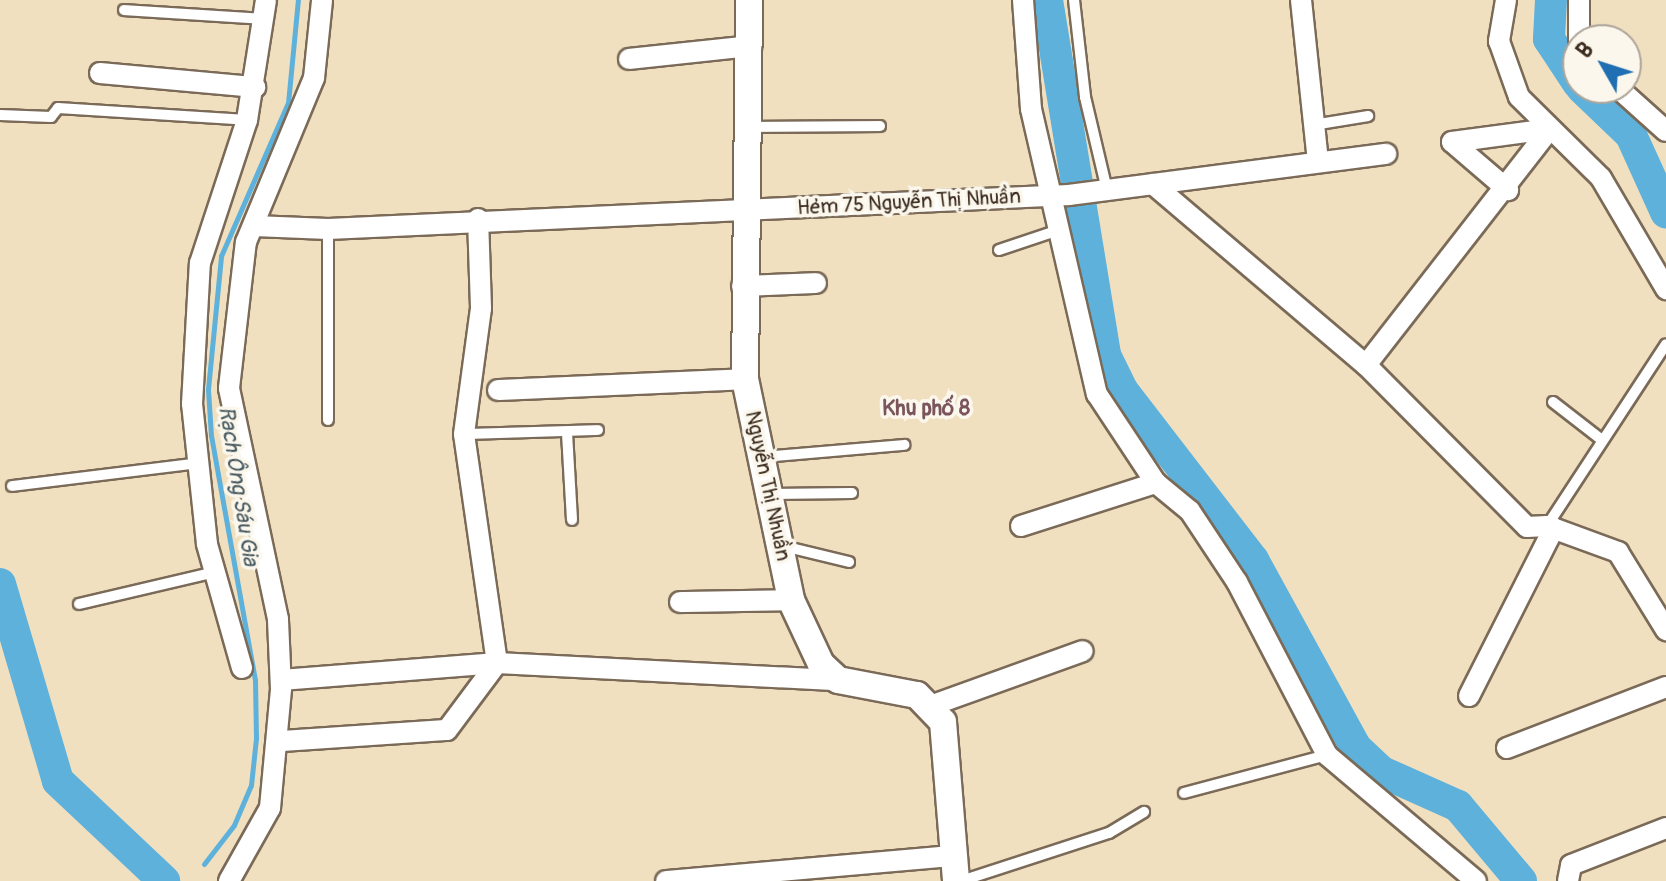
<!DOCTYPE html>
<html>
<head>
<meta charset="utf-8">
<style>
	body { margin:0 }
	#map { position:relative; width:1666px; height:881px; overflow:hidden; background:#f0e0c0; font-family:Pangolin,sans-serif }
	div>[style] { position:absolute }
	.stream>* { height:5px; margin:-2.5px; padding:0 2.5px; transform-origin:2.5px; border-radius:2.5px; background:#5eb1da }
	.river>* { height:32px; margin:-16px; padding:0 16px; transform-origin:16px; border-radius:16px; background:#5eb1da }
	.roads { filter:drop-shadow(2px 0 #7a6a57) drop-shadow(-2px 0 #7a6a57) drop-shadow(0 2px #7a6a57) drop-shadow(0 -2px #7a6a57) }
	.service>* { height:10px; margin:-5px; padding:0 5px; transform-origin:5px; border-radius:5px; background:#fff }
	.minor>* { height:20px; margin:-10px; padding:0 10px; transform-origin:10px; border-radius:10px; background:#fff }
	.tertiary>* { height:26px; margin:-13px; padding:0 13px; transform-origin:13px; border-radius:13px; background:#fff }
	span { translate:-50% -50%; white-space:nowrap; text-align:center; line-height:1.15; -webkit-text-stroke:7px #fbf7ec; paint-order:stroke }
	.street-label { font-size:20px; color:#3b2a1e }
	.neighbourhood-label { font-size:22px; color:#7a555d; font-weight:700 }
	.water-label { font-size:22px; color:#475960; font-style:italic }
	.north { position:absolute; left:1562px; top:24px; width:80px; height:80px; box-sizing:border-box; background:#fbf7ec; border:2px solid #aea59a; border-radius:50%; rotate:309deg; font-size:22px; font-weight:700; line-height:32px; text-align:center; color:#3b2a1e }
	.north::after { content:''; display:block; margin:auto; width:28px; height:36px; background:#1f6fb2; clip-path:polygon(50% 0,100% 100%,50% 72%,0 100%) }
</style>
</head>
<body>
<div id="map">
	<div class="stream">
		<i style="left:204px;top:864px;width:49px;rotate:-52.4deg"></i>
		<i style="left:234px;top:825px;width:43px;rotate:-67deg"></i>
		<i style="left:251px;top:785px;width:47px;rotate:-83.9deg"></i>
		<i style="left:256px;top:738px;width:58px;rotate:-91deg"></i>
		<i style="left:255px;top:680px;width:248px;rotate:-100.2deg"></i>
		<i style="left:211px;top:436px;width:47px;rotate:-93.7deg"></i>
		<i style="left:208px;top:389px;width:134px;rotate:-84.4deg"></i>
		<i style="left:221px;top:256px;width:167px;rotate:-66.4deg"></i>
		<i style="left:288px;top:103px;width:103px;rotate:-84.5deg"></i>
	</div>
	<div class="river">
		<i style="left:1047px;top:0;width:360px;rotate:80.7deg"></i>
		<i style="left:1105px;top:355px;width:39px;rotate:64deg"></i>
		<i style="left:1122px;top:390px;width:215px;rotate:52.4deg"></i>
		<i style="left:1253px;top:560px;width:214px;rotate:61.3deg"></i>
		<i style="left:1356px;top:748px;width:35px;rotate:43deg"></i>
		<i style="left:1382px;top:772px;width:83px;rotate:24.1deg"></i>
		<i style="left:1458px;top:806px;width:98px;rotate:50deg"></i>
		<i style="left:1551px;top:0;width:39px;rotate:93deg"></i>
		<i style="left:1549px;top:39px;width:53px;rotate:56.6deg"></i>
		<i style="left:1582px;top:88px;width:68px;rotate:43.8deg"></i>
		<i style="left:1631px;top:135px;width:85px;rotate:65.6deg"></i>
		<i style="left:0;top:584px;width:205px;rotate:73.6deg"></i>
		<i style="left:58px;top:781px;width:146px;rotate:43.3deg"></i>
	</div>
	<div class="roads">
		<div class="service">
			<i style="left:1074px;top:0;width:98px;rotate:83.5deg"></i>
			<i style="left:1085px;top:97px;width:96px;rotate:76.7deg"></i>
			<i style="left:124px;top:10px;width:140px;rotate:3.7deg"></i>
			<i style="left:0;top:115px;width:51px;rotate:2.2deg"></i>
			<i style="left:51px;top:117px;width:11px;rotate:-52deg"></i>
			<i style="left:58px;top:108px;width:189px;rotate:3.6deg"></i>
			<i style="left:1313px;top:125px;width:56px;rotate:-9.3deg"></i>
			<i style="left:749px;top:127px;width:131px;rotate:-0.4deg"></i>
			<i style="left:999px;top:250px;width:63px;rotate:-18.4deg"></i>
			<i style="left:1553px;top:402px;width:62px;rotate:37.8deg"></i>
			<i style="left:328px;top:420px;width:191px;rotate:-90deg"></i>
			<i style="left:567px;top:433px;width:87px;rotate:86.7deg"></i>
			<i style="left:464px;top:434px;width:134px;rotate:-1.7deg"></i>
			<i style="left:763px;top:457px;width:142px;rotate:-4.9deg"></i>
			<i style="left:12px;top:486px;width:187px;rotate:-7deg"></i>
			<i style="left:771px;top:494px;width:81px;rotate:-0.7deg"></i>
			<i style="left:1547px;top:526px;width:217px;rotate:-56.8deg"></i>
			<i style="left:783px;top:546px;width:68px;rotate:13.6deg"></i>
			<i style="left:79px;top:604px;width:140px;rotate:-13.2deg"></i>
			<i style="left:1184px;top:793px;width:148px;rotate:-14.9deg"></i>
			<i style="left:961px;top:881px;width:156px;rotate:-18deg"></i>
			<i style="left:1109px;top:833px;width:41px;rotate:-31deg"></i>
		</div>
		<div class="minor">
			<i style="left:1023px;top:0;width:109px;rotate:85.8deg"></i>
			<i style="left:1031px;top:109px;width:293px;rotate:77deg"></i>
			<i style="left:1097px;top:394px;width:107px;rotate:56.5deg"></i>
			<i style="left:1156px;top:483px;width:44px;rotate:39.5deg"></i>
			<i style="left:1190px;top:511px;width:85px;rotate:56.5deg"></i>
			<i style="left:1237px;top:582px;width:195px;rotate:62.5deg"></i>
			<i style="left:1327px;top:755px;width:195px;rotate:40.2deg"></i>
			<i style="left:1301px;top:0;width:163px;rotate:84deg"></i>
			<i style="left:1506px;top:0;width:42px;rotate:99.7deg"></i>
			<i style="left:1499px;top:41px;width:59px;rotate:70.3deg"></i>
			<i style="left:1519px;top:97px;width:115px;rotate:44.6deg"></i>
			<i style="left:1601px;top:178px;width:129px;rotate:59.6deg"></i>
			<i style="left:1579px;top:0;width:40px;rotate:90deg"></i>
			<i style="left:629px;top:59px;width:123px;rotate:-6.1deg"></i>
			<i style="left:100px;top:73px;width:156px;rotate:5.2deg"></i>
			<i style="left:1618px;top:88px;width:64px;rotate:41.9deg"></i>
			<i style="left:1452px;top:142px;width:99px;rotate:-7.6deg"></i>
			<i style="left:1452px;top:142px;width:74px;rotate:40.6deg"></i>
			<i style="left:1153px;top:184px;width:280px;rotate:40.4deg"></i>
			<i style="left:1366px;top:365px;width:228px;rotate:45.2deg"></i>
			<i style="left:1527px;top:527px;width:20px;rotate:-3deg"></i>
			<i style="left:1547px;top:526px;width:76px;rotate:20.1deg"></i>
			<i style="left:1618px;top:552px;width:92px;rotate:58.4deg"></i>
			<i style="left:254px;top:226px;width:74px;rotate:2.3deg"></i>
			<i style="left:328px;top:229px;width:742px;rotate:-2.63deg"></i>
			<i style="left:1069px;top:195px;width:320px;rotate:-7.4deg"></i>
			<i style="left:742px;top:286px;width:74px;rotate:-2.3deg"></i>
			<i style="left:1366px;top:365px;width:299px;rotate:-52.1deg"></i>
			<i style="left:498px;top:390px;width:247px;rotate:-2.5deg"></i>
			<i style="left:1021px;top:526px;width:142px;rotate:-17.7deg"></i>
			<i style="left:680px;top:602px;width:111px;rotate:-1deg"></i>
			<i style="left:242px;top:668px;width:129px;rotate:-105.8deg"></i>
			<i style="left:207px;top:544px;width:141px;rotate:-96.1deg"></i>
			<i style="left:192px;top:404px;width:141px;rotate:-86.8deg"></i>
			<i style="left:200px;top:263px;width:151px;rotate:-71.8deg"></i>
			<i style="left:247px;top:120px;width:121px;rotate:-81deg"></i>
			<i style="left:281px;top:680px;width:217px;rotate:-4.5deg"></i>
			<i style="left:497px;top:663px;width:341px;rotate:2.9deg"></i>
			<i style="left:1469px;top:696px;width:188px;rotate:-63.2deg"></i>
			<i style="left:933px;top:705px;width:159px;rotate:-19.8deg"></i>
			<i style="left:281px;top:741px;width:166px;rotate:-3.8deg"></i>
			<i style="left:447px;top:730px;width:84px;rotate:-53.3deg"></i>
			<i style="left:497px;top:663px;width:231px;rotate:-98.2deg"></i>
			<i style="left:464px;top:434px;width:127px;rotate:-82.3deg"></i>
			<i style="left:481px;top:308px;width:89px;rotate:-91.9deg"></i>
			<i style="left:1507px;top:748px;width:170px;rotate:-21deg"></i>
			<i style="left:229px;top:881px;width:84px;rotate:-60.7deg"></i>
			<i style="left:270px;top:808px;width:120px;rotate:-84.7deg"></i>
			<i style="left:281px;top:689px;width:70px;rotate:-92.5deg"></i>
			<i style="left:278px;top:619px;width:236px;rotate:-102deg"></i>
			<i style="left:229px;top:388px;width:147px;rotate:-83.4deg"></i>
			<i style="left:246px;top:242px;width:178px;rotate:-67.5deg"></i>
			<i style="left:314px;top:78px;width:78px;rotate:-84.1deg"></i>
			<i style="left:666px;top:881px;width:288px;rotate:-5deg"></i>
			<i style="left:1568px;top:881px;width:16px;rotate:-79deg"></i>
			<i style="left:1571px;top:865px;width:102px;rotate:-21.3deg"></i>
		</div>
		<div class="tertiary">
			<i style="left:749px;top:0;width:379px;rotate:90.6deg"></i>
			<i style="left:745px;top:379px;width:226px;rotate:78.2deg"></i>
			<i style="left:791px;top:600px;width:71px;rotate:64.9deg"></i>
			<i style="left:821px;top:664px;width:23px;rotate:43deg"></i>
			<i style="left:838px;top:680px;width:80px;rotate:10.8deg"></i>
			<i style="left:917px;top:695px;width:37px;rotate:46deg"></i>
			<i style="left:943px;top:722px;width:160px;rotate:85.3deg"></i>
		</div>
	</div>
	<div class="street-label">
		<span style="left:909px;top:202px;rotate:-3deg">Hẻm 75 Nguyễn Thị Nhuần</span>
		<span style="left:768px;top:486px;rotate:78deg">Nguyễn Thị Nhuần</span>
	</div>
	<div class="neighbourhood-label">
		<span style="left:926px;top:409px">Khu phố 8</span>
	</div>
	<div class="water-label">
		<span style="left:238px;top:486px;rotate:81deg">Rạch Ông Sáu Gia</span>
	</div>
	<div class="north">B</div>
</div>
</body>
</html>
